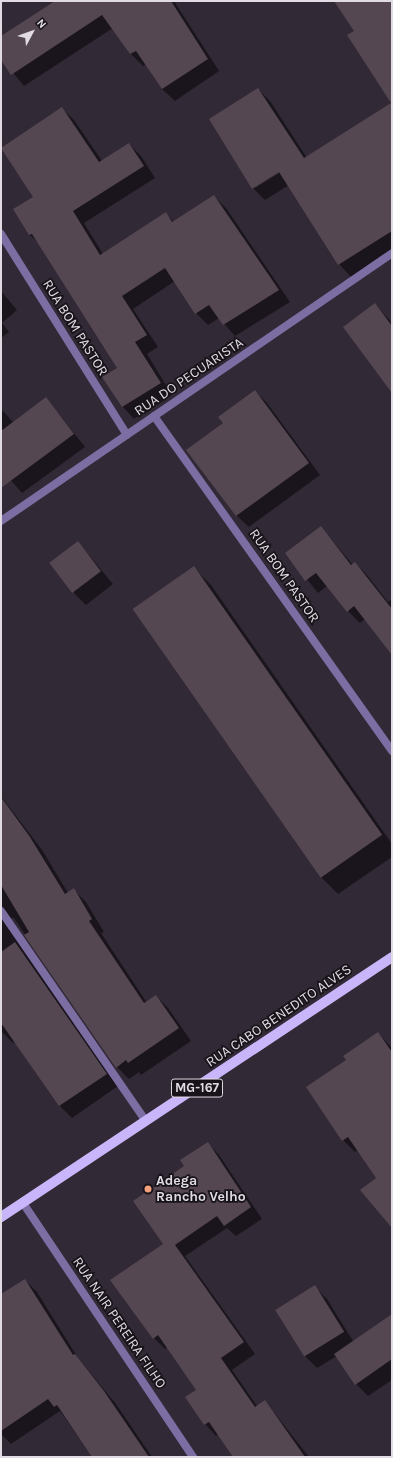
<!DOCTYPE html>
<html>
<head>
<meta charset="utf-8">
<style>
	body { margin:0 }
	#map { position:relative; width:393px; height:1458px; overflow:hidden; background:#312935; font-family:Karla,sans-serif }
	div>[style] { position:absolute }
	.shadow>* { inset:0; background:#0007 }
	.building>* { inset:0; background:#554752; transform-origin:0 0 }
	.street>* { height:8px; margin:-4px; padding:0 4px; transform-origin:4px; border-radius:4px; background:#7c6da3 }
	.primary>* { height:10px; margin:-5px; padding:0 5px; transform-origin:5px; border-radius:5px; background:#c9b6fa }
	.dots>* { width:11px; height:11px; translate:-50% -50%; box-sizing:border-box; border:2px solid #171319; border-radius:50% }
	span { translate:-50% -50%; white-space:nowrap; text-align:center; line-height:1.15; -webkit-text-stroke:3.5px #171319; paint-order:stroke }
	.shield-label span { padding:1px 3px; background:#171319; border:1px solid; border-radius:3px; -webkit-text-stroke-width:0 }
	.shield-label { font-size:13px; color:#e1dce4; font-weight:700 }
	.street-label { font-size:14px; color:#e1dce4 }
	.poi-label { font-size:14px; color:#e1dce4; font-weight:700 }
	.left { translate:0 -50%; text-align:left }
	.frame { position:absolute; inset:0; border:2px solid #e1dce4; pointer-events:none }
	.north { position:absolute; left:12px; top:12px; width:40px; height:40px; -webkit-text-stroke:3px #171319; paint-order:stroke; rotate:49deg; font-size:11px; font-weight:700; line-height:16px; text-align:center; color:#e1dce4 }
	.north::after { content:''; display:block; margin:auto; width:14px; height:18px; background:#e1dce4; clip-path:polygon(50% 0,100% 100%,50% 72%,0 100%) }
</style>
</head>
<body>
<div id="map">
	<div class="shadow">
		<i style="clip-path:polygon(57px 1px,174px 1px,219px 71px,175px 101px,162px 89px,146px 64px,143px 66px,131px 54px,113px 28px,24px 86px,1px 58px,1px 37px)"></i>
		<i style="clip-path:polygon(evenodd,258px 89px,270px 101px,307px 158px,392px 103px,392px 251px,351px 277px,339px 264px,289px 185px,265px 200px,253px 188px,258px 89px,283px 168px,284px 170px,255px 188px,255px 186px,283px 168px)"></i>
		<i style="clip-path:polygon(62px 108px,74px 120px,102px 161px,129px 144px,141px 156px,155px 178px,84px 223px,103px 254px,166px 214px,174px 222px,214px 196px,226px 208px,290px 302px,235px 336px,219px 318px,208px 325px,196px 313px,175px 281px,133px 309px,158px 347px,147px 354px,172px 395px,134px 419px,123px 407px,104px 377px,118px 368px,41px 245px,30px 235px,15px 210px,34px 198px)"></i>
		<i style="clip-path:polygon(1px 291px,17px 310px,2px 323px,9px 332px,1px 338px)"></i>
		<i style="clip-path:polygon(375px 304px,392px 323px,392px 392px)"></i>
		<i style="clip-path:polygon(255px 391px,267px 403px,320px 475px,249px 527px,236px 515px,224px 424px)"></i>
		<i style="clip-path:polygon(46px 398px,85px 447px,22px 493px,1px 469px,1px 409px,13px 422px)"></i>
		<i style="clip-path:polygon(321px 527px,353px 565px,355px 563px,367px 575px,388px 602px,392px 599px,392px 651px,365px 619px,360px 623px,348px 611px,328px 585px,318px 593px,286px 553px)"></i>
		<i style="clip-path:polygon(78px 542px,113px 584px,86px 605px,74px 593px)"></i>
		<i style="clip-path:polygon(194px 568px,211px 585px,392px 844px,392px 857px,338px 894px,321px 877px)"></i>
		<i style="clip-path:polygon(1px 796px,42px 850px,68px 893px,74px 890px,86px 902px,104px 932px,101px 933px,147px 1003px,156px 996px,168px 1008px,191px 1041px,141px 1075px,139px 1072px,129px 1079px,117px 1067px,13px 917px,8px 921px,118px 1086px,72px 1118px,60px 1106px,15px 1042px,13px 1043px,1px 1031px)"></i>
		<i style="clip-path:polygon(378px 1033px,392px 1048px,392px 1224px,377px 1178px,358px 1150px,355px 1152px,343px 1140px,347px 1060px)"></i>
		<i style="clip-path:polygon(207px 1143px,219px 1155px,262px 1219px,236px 1236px,227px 1228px,185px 1256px,255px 1354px,232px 1370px,257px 1406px,265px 1401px,309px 1457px,236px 1457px,219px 1434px,216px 1436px,205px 1424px,197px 1390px,168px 1347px,165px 1349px,154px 1338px,165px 1244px,185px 1166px)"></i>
		<i style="clip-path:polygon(25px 1280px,37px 1292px,78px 1358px,116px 1404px,152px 1457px,93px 1457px,60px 1411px,11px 1444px,1px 1434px,1px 1296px)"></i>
		<i style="clip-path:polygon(314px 1286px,327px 1299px,353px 1341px,392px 1323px,392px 1380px,368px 1396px,356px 1384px,337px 1356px,317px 1368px,305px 1356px)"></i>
	</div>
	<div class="building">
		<i style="clip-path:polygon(55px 1px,171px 1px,208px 59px,162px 89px,136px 51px,130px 54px,102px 15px,11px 75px,1px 60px,1px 36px)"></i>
		<i style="clip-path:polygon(334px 1px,392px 1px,392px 231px,338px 265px,279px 172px,252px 189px,209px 119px,258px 88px,304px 158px,391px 103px,347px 35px,354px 31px)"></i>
		<i style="clip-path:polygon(62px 107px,99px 162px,129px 143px,144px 166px,73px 211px,100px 255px,166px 212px,172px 222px,214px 195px,279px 290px,223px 325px,209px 305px,195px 314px,165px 268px,122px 296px,147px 335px,135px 342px,161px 383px,122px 407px,102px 377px,117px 368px,32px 234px,29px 235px,13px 209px,33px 197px,1px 148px)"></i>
		<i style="clip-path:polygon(375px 303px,392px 326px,392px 393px,343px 327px)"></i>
		<i style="clip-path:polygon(255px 390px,309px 463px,236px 516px,186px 450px,223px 423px,218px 417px)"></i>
		<i style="clip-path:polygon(46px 397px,74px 434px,1px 488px,1px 431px)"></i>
		<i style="clip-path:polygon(321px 526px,351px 565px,355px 562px,392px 609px,392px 655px,354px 606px,347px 612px,316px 573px,305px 581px,285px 553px)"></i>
		<i style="left:78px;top:541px;width:38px;height:36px;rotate:53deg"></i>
		<i style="left:194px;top:566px;width:328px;height:75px;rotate:55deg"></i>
		<i style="clip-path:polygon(1px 797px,30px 837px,65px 894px,74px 888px,92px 919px,89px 921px,144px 1003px,156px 995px,179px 1028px,128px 1063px,126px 1060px,116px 1068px,24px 935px,29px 932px,1px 885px)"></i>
		<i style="clip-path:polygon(15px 942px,107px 1074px,59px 1106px,1px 1023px,1px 952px)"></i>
		<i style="clip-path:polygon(378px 1032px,392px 1052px,392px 1228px,360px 1190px,376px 1178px,348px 1137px,342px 1141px,306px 1087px,346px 1060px,343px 1056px)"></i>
		<i style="clip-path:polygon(208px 1142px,251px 1207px,224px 1226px,217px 1216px,175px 1245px,244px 1342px,221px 1358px,255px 1407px,265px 1400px,305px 1457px,233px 1457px,209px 1422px,204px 1425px,185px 1397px,196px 1390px,158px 1335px,153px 1339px,110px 1280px,163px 1244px,133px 1201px,184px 1166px,180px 1160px)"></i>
		<i style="clip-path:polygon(25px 1279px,73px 1355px,75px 1354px,104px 1391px,149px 1457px,92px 1457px,57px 1405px,54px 1407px,48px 1399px,1px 1431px,1px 1294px)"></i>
		<i style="left:315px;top:1285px;width:55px;height:47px;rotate:58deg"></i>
		<i style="clip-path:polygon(392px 1314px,392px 1359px,355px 1385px,334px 1354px)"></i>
	</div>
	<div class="street">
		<i style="left:1px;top:234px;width:237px;rotate:57.9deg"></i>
		<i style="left:154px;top:416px;width:411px;rotate:54.6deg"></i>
		<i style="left:1px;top:521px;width:474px;rotate:-34.4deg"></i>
		<i style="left:1px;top:911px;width:255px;rotate:55.4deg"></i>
		<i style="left:23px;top:1203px;width:306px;rotate:56.2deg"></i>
	</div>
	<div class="primary">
		<i style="left:1px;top:1217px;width:470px;rotate:-33.6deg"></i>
	</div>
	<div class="dots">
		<i style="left:148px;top:1189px;background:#f1a17b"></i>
	</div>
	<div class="shield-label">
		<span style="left:197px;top:1088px">MG-167</span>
	</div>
	<div class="street-label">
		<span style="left:75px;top:328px;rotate:58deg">RUA BOM PASTOR</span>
		<span style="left:189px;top:377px;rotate:-34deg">RUA DO PECUARISTA</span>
		<span style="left:284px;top:576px;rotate:55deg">RUA BOM PASTOR</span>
		<span style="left:279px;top:1016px;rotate:-34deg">RUA CABO BENEDITO ALVES</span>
		<span style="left:119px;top:1323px;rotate:56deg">RUA NAIR PEREIRA FILHO</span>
	</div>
	<div class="poi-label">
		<span class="left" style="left:156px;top:1189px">Adega<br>Rancho Velho</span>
	</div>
	<div class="frame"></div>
	<div class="north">N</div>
</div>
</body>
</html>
